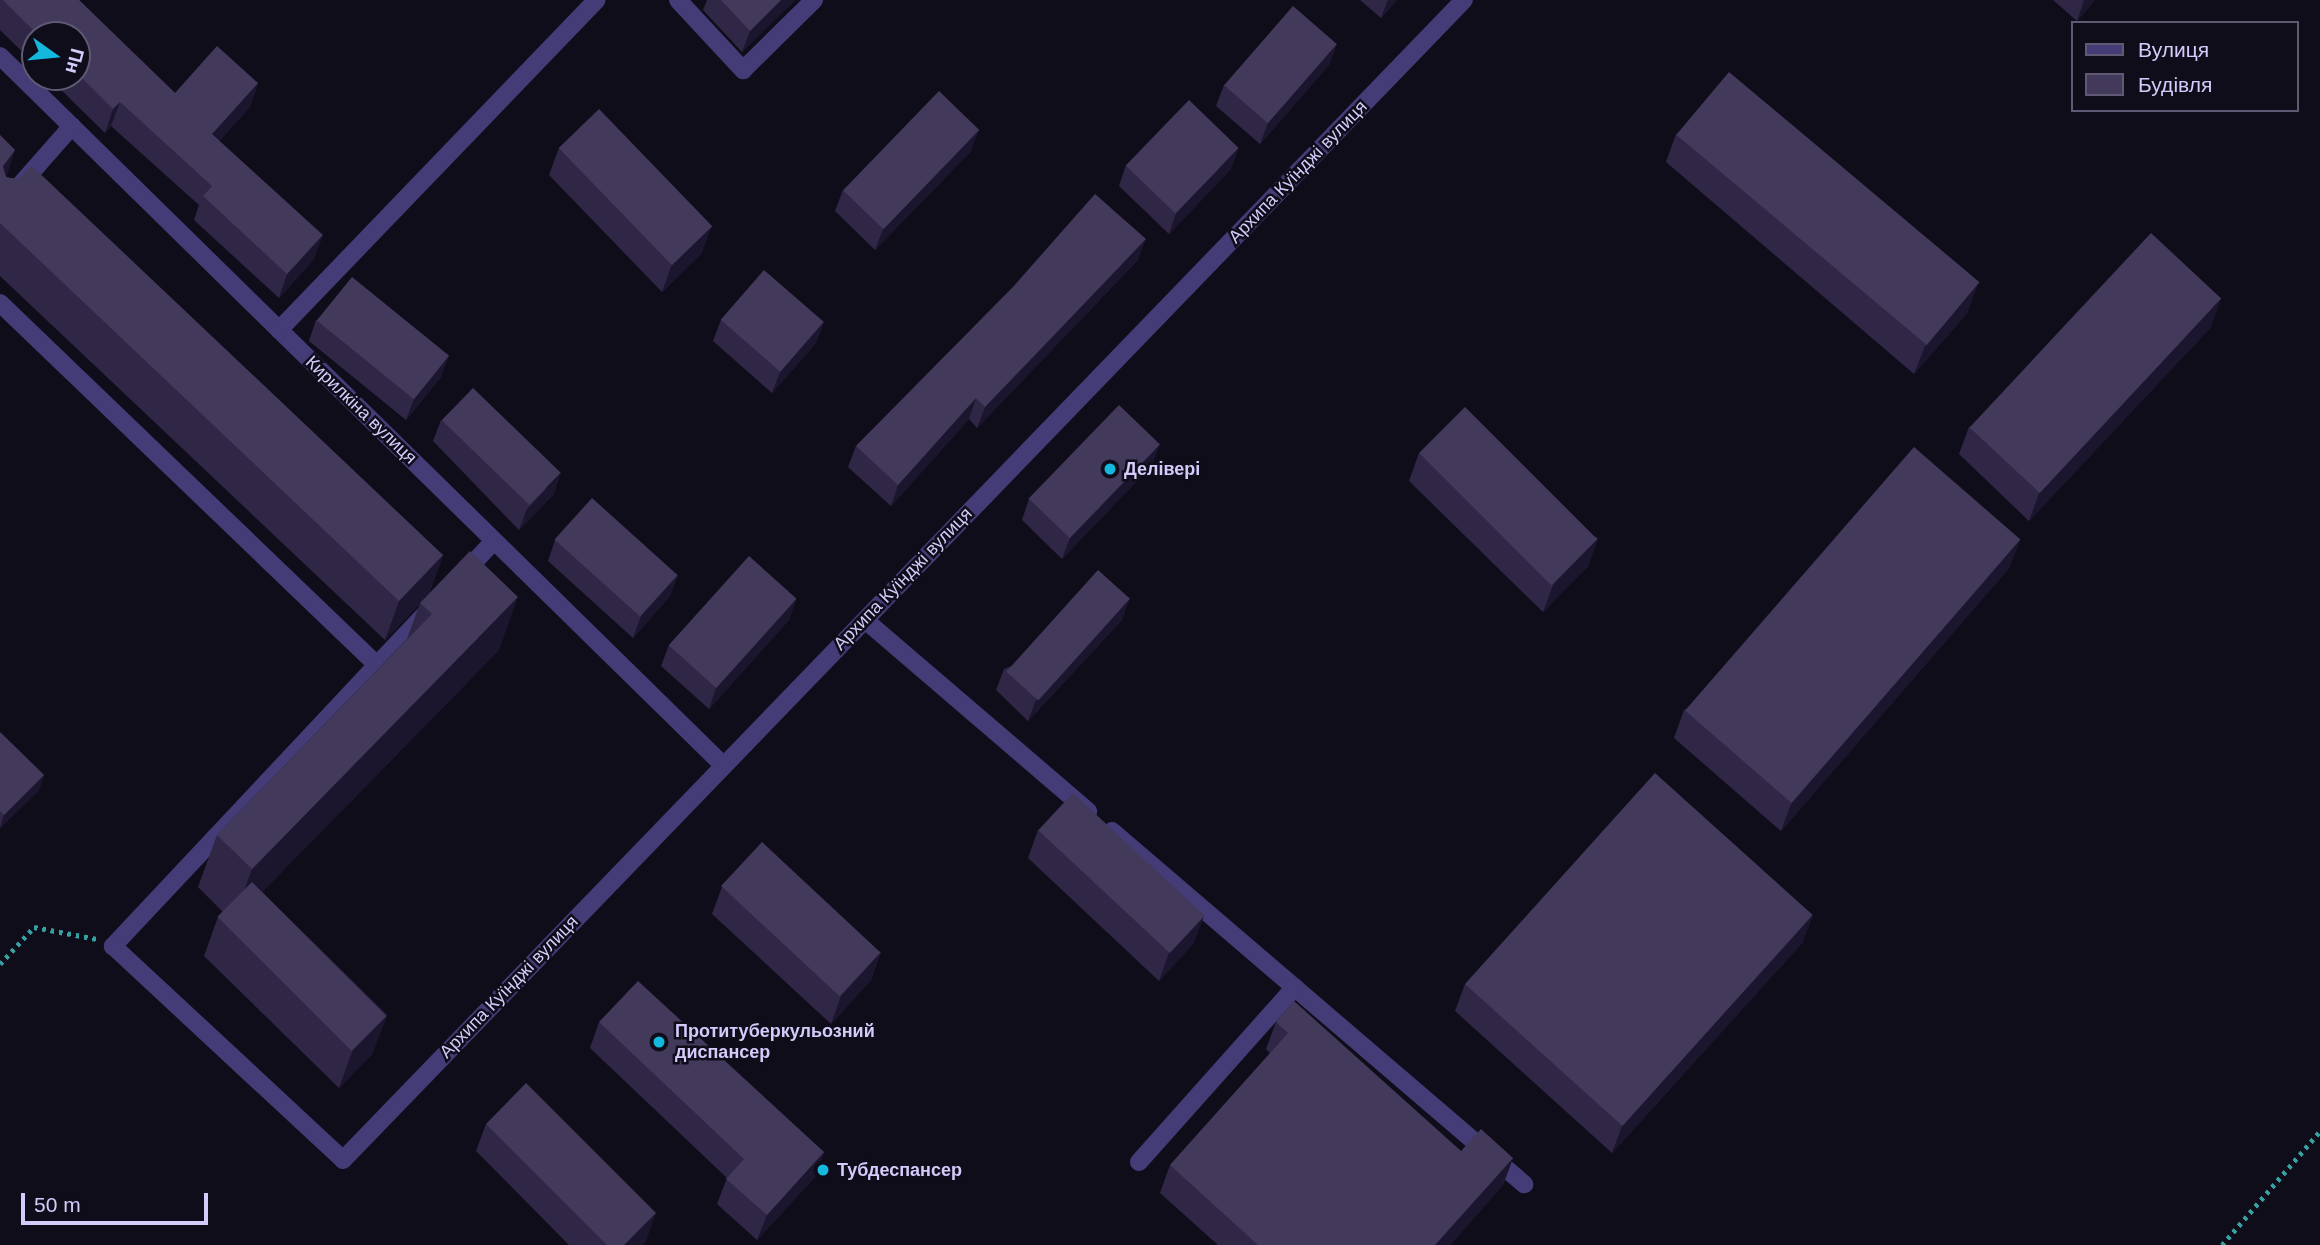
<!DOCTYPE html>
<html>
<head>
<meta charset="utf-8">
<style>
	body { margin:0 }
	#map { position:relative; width:2320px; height:1245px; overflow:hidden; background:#100d1b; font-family:Arial,sans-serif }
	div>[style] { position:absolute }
	.path>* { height:4.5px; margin-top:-2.25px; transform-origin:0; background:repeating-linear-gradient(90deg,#37a0a2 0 3.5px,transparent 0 8.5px) }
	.minor>* { height:18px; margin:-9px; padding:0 9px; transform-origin:9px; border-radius:9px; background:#433c76 }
	.wall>* { inset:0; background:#302747 }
	.shaded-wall>* { inset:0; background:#1c152e }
	.building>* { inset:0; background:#42395b; transform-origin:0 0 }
	.dots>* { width:19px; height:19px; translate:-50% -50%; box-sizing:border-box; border:4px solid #100d1b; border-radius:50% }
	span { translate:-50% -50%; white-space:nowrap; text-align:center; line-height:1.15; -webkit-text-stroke:5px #100d1b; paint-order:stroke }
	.street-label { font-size:18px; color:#d5cbfa }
	.poi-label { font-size:18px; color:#d5cbfa; font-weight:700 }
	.left { translate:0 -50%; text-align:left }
	.legend { position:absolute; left:2071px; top:21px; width:228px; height:91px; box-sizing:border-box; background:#100d1b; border:2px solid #5f5974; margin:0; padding:9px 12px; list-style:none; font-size:21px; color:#d5cbfa }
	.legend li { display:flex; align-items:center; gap:14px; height:35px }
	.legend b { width:35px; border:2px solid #5f5974 }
	.north { position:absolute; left:21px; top:21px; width:70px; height:70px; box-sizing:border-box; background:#100d1b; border:2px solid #5f5974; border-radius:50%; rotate:105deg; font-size:19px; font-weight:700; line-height:28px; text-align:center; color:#d5cbfa }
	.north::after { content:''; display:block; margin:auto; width:24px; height:32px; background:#14b8dd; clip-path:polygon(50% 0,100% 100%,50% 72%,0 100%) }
	.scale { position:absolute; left:21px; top:1193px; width:187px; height:32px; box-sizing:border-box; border:4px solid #d5cbfa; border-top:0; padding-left:9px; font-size:21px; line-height:24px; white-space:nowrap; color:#d5cbfa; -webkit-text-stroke:5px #100d1b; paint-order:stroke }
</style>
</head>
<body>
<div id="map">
	<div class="path">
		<i style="left:0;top:964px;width:50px;rotate:-47.4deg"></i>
		<i style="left:34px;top:927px;width:64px;rotate:10.8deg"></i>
		<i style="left:2222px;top:1245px;width:150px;rotate:-49.3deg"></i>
	</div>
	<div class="minor">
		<i style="left:678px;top:0;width:96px;rotate:47.1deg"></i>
		<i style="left:743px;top:70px;width:100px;rotate:-44.6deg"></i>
		<i style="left:0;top:56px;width:1011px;rotate:44.44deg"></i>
		<i style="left:0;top:208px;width:109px;rotate:-48.7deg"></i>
		<i style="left:0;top:303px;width:523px;rotate:43.84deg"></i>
		<i style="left:377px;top:665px;width:73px;rotate:-46.7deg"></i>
		<i style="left:279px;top:330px;width:458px;rotate:-46.1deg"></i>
		<i style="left:463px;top:574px;width:45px;rotate:-46.8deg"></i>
		<i style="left:865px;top:620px;width:294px;rotate:40.6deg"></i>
		<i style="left:377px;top:665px;width:386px;rotate:133.2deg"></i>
		<i style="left:113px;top:946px;width:314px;rotate:42.9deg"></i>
		<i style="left:343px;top:1160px;width:1613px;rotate:-45.98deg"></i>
		<i style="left:1112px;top:831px;width:543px;rotate:40.59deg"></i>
		<i style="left:1139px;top:1162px;width:234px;rotate:-48.3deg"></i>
	</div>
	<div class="wall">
		<i style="clip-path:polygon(0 0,79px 0,175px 93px,258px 83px,250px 107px,219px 141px,314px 259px,279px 298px,194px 220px,199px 205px,111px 126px,105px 133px,48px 77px,77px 77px,77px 35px,35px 35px,35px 64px,0 30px)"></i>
		<i style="clip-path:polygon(707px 0,795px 0,742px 52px,703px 10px)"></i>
		<i style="clip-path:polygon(1360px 0,1397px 0,1381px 18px)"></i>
		<i style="clip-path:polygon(2053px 0,2095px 0,2077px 21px)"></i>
		<i style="clip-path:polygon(1337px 44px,1329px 65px,1260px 144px,1216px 106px,1224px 85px)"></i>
		<i style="clip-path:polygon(1676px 134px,1968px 312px,1914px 374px,1666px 162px)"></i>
		<i style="clip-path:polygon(0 135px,15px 150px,6px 176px,443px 555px,429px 594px,385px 640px,0 276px)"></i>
		<i style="clip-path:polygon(559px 148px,702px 253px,662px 292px,549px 175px)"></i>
		<i style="clip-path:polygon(971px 151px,875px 250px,835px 211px,843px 190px)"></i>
		<i style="clip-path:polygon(1126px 165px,1231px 169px,1169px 234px,1119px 186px)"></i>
		<i style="clip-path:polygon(1138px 260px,977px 428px,969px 419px,891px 506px,848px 467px,856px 446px,1012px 288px)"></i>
		<i style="clip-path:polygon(316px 320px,441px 377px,406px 420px,309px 341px)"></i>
		<i style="clip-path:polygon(721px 320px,824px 322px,816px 343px,772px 393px,713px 341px)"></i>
		<i style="clip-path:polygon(2211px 327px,2029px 521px,1959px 454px,1969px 427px)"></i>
		<i style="clip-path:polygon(441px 420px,554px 494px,519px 530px,433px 441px)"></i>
		<i style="clip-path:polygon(1419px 453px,1598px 538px,1588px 566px,1543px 612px,1409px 481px)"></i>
		<i style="clip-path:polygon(1152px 465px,1062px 559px,1022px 520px,1029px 499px)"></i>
		<i style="clip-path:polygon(555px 540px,678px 575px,670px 596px,633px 638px,548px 561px)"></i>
		<i style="clip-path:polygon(2010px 567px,1781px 831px,1674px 738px,1684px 710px)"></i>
		<i style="clip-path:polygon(796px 599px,789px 620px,709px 709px,661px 666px,669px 645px)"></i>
		<i style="clip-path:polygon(420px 603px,499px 650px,262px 892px,387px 1015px,372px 1054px,339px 1088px,204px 956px,218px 917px,223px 912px,198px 887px,217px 835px,407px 639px)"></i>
		<i style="clip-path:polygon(1122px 620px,1028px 721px,996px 690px,1004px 669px)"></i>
		<i style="clip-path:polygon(0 732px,44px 775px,39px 790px,0 828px)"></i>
		<i style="clip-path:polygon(1038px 830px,1194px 943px,1159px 981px,1028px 858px)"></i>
		<i style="clip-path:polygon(722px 887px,881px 952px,871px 980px,831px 1024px,712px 914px)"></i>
		<i style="clip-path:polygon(1813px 915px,1802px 943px,1612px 1153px,1455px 1011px,1465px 984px)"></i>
		<i style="clip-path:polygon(599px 1022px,824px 1152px,815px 1177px,757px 1240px,717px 1204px,727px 1178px,590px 1048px)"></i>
		<i style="clip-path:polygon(1276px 1022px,1461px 1151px,1513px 1158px,1503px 1185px,1450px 1245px,1218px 1245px,1160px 1193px,1170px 1165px,1270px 1053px,1266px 1049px)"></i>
		<i style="clip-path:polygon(486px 1124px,646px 1241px,642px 1245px,569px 1245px,476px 1151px)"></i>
	</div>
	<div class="shaded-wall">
		<i style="clip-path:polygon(781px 0,795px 0,742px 52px,750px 31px)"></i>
		<i style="clip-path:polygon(1388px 0,1397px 0,1381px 18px)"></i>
		<i style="clip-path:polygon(2084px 0,2095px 0,2077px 21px)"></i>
		<i style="clip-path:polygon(1337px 44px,1329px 65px,1260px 144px,1268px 123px)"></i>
		<i style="clip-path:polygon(258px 83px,250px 107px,204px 158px,212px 134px)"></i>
		<i style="clip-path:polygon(120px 102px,111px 126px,105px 133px,113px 109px)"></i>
		<i style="clip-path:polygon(979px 130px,971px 151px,875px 250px,883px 229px)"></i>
		<i style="clip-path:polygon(1239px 148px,1231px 169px,1169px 234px,1176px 213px)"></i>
		<i style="clip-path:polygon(15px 150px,1px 189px,3px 166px)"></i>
		<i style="clip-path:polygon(712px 226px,702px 253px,662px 292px,672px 264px)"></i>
		<i style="clip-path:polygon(323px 235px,314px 259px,279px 298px,287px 274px)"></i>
		<i style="clip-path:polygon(1146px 239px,1138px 260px,977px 428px,985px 407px)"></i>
		<i style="clip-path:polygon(1978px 284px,1968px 312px,1914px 374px,1925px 346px)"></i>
		<i style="clip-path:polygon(2221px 299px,2211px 327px,2029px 521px,2039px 493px)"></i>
		<i style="clip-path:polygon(824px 322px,816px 343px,772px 393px,780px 372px)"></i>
		<i style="clip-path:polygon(449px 356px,441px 377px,406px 420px,414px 399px)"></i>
		<i style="clip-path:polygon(976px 398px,969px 419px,891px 506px,898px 485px)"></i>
		<i style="clip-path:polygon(1160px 444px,1152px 465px,1062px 559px,1070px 538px)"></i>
		<i style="clip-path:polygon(561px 473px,554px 494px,519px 530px,527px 509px)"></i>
		<i style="clip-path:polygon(1598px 538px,1588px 566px,1543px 612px,1553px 585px)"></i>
		<i style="clip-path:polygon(2020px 540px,2010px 567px,1781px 831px,1791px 804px)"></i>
		<i style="clip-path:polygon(443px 555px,429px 594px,385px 640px,399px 601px)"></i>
		<i style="clip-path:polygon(678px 575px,670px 596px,633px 638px,641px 616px)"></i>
		<i style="clip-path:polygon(518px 597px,499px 650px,233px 922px,252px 869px)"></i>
		<i style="clip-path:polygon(796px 599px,789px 620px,709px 709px,716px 688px)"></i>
		<i style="clip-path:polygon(1130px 599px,1122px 620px,1028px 721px,1036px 700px)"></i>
		<i style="clip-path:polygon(44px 775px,39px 790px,0 828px,4px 815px)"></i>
		<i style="clip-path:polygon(1813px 915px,1802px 943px,1612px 1153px,1622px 1126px)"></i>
		<i style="clip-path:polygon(1204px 916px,1194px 943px,1159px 981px,1169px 953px)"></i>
		<i style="clip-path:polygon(881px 952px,871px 980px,831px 1024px,841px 996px)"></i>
		<i style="clip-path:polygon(387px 1015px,372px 1054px,339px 1088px,353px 1049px)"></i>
		<i style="clip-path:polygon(824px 1152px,815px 1177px,757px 1240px,767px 1215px)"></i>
		<i style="clip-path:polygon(1513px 1158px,1503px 1185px,1450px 1245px,1435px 1245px)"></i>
		<i style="clip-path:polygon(656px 1213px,646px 1241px,642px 1245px,624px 1245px)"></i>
	</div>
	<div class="building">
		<i style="clip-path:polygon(3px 0,79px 0,175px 93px,217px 46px,258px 83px,212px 134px,323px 235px,287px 274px,203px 196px,212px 186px,120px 102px,113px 109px,77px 73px,77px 35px,38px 35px)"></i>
		<i style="clip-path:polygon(721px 0,781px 0,750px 31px)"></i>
		<i style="left:1293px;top:6px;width:58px;height:105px;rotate:41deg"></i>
		<i style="left:1729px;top:72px;width:327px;height:82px;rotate:40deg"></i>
		<i style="left:939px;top:91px;width:56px;height:138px;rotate:44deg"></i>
		<i style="left:1189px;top:100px;width:69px;height:91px;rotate:44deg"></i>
		<i style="left:599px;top:109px;width:163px;height:56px;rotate:46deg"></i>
		<i style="clip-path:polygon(0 135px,15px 150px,3px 166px,6px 177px,18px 179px,32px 166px,443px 555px,399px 601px,0 223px)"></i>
		<i style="clip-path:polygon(1095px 194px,1146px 239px,985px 407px,976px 398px,898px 485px,856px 446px,1012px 288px)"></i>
		<i style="left:2151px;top:233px;width:96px;height:266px;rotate:43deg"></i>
		<i style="left:764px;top:270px;width:79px;height:66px;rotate:41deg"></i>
		<i style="left:352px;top:277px;width:125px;height:56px;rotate:39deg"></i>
		<i style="left:473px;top:388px;width:122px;height:45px;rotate:44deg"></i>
		<i style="left:1119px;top:405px;width:57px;height:130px;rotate:44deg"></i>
		<i style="left:1465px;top:407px;width:187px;height:65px;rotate:45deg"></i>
		<i style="left:1914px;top:447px;width:141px;height:349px;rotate:41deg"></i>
		<i style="left:592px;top:498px;width:115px;height:56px;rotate:42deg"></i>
		<i style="clip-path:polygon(470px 551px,518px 597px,252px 869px,217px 835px,432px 614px,420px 603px)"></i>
		<i style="left:749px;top:556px;width:64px;height:120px;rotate:42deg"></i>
		<i style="left:1098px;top:570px;width:43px;height:137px;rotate:42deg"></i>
		<i style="clip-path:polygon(0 732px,44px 775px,4px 815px,0 811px)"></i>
		<i style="left:1655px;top:773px;width:212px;height:284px;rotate:42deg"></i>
		<i style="left:1073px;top:793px;width:180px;height:51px;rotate:43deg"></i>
		<i style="left:762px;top:842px;width:162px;height:60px;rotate:43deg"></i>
		<i style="left:252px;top:882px;width:190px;height:49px;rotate:45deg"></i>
		<i style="clip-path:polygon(638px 981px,824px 1152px,767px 1215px,726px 1179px,744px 1159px,599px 1022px)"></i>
		<i style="clip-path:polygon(1294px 1001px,1461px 1151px,1481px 1129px,1513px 1158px,1435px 1245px,1258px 1245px,1170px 1165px,1288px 1033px,1276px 1022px)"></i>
		<i style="clip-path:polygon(526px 1083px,656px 1213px,624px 1245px,607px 1245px,486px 1124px)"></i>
	</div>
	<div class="dots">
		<i style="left:1110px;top:469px;background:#14b8dd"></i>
		<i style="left:659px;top:1042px;background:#14b8dd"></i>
		<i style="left:823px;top:1170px;background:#14b8dd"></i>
	</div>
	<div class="street-label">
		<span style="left:1298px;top:172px;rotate:-46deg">Архипа Куїнджі вулиця</span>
		<span style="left:361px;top:410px;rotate:44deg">Кирилкіна вулиця</span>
		<span style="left:903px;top:579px;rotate:-46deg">Архипа Куїнджі вулиця</span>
		<span style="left:509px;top:987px;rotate:-46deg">Архипа Куїнджі вулиця</span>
	</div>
	<div class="poi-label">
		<span class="left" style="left:1124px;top:469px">Делівері</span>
		<span class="left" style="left:675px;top:1042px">Протитуберкульозний<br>диспансер</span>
		<span class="left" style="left:837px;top:1170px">Тубдеспансер</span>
	</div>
	<ul class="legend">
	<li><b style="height:9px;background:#433c76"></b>Вулиця</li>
	<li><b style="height:19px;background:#42395b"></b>Будівля</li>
	</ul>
	<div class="north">Пн</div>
	<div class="scale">50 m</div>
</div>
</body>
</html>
